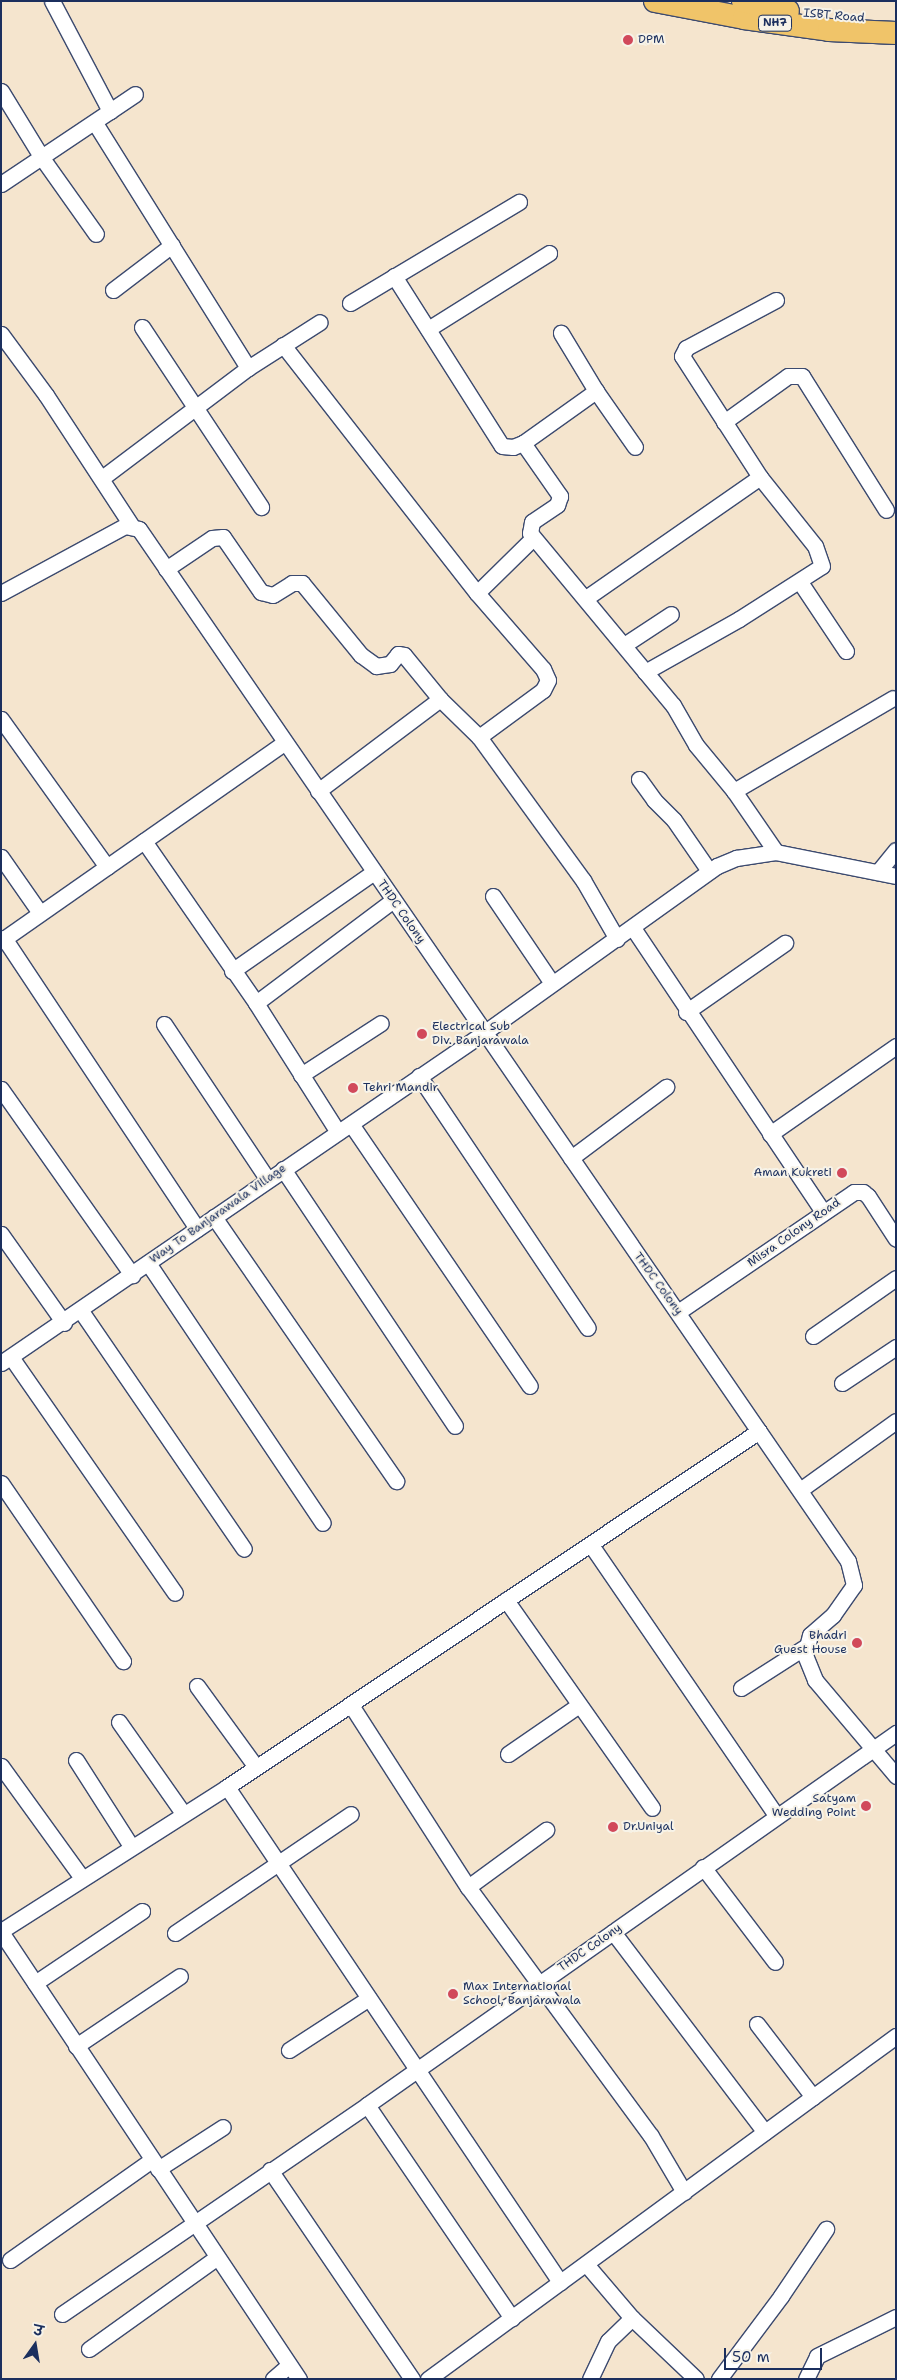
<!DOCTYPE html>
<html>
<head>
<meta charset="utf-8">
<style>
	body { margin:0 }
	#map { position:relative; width:897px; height:2380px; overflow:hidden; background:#f5e5ce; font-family:"Shantell Sans","Playpen Sans Deva",sans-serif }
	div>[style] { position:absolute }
	.roads { filter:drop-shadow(1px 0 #3c4a6f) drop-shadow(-1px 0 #3c4a6f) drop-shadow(0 1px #3c4a6f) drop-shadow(0 -1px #3c4a6f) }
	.minor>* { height:15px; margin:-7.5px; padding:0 7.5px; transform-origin:7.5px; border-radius:7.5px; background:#fff }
	.highway>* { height:22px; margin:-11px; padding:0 11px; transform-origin:11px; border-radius:11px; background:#f0c469 }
	.dots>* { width:14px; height:14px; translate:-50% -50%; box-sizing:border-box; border:2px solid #f7f3e8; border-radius:50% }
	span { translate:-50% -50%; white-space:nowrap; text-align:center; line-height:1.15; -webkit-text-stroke:4px #f7f3e8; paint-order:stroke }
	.shield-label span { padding:1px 4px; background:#f7f3e8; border:1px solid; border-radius:4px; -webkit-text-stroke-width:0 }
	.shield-label { font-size:11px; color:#1b2f5e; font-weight:700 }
	.street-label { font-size:12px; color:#1b2f5e }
	.poi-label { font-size:12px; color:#1b2f5e }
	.left { translate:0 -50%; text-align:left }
	.right { translate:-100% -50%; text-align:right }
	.frame { position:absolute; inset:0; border:2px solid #1b2f5e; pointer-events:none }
	.north { position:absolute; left:10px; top:2320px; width:50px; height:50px; -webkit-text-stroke:4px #f7f3e8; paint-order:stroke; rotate:13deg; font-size:14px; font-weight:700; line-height:20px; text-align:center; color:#1b2f5e }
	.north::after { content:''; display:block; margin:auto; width:18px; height:22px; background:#1b2f5e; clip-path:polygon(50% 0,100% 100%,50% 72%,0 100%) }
	.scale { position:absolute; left:724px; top:2348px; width:98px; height:22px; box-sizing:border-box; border:2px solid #1b2f5e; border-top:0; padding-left:6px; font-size:15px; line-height:18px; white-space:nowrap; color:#1b2f5e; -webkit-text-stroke:4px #f7f3e8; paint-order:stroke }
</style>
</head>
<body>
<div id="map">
	<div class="roads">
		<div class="minor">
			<i style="left:1px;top:91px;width:79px;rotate:58.5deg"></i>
			<i style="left:42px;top:158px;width:93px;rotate:54.6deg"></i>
			<i style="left:110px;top:111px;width:30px;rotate:-34deg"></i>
			<i style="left:95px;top:123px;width:289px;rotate:58deg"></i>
			<i style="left:1px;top:184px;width:131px;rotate:-33.8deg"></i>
			<i style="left:110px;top:111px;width:124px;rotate:-117.8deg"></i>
			<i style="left:394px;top:276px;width:201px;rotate:57.6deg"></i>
			<i style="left:502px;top:446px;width:11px;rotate:5deg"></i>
			<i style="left:513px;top:447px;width:11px;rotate:-22deg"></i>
			<i style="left:523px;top:443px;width:90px;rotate:-35.5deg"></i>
			<i style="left:596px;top:391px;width:68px;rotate:-121.1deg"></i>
			<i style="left:113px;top:290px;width:74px;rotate:-37.3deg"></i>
			<i style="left:350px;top:303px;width:197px;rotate:-30.9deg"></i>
			<i style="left:142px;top:327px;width:216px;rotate:56.5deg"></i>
			<i style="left:428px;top:329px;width:143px;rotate:-32.1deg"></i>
			<i style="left:1px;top:334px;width:76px;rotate:53.6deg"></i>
			<i style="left:46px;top:395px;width:155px;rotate:56.8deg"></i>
			<i style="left:283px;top:345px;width:315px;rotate:52deg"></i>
			<i style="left:596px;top:391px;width:68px;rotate:55.1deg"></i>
			<i style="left:724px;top:422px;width:79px;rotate:-35.7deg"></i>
			<i style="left:788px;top:376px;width:14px"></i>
			<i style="left:802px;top:376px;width:158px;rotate:57.9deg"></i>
			<i style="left:523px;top:443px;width:65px;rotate:55.1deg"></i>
			<i style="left:560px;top:496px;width:9px;rotate:108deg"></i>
			<i style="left:557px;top:505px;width:30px;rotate:146deg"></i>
			<i style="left:532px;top:522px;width:11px;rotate:100deg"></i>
			<i style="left:530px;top:533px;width:224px;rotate:50.3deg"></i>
			<i style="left:673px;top:705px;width:46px;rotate:60.1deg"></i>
			<i style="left:696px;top:745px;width:60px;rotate:50.4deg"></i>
			<i style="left:734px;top:791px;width:74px;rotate:55.5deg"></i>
			<i style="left:102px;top:478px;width:183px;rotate:-37deg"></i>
			<i style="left:248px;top:368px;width:85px;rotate:-32.6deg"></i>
			<i style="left:166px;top:569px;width:55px;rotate:-34deg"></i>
			<i style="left:212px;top:538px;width:11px;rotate:-5deg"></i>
			<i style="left:223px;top:537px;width:67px;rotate:55.4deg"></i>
			<i style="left:261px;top:592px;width:12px;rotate:14deg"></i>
			<i style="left:273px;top:595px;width:22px;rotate:-32deg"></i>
			<i style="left:292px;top:583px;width:10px"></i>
			<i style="left:302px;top:583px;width:93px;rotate:50.7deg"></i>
			<i style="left:361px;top:655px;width:19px;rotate:36deg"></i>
			<i style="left:376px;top:666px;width:14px;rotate:-8deg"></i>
			<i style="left:390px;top:664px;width:13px;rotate:-51deg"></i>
			<i style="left:398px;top:654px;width:6px;rotate:9deg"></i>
			<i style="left:404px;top:655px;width:57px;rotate:50.7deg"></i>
			<i style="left:440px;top:699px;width:54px;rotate:44.3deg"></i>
			<i style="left:479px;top:737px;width:177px;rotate:54deg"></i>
			<i style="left:583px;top:880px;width:68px;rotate:60deg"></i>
			<i style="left:800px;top:582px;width:83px;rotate:56.3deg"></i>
			<i style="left:1px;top:593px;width:141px;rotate:-28.4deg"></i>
			<i style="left:125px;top:526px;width:14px;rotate:12deg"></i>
			<i style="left:139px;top:529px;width:1252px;rotate:55.51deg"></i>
			<i style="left:848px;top:1561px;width:25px;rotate:76deg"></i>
			<i style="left:854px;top:1585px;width:37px;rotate:125deg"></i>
			<i style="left:833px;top:1615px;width:30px;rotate:139deg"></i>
			<i style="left:810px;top:1635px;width:21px;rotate:104deg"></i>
			<i style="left:805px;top:1655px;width:27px;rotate:68deg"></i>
			<i style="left:815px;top:1680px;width:126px;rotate:49.8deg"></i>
			<i style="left:586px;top:598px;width:212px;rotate:-34.8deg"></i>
			<i style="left:624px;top:645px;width:56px;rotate:-33.4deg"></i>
			<i style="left:645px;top:672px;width:108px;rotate:-29.4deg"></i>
			<i style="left:739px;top:619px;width:98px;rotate:-32.6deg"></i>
			<i style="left:822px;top:566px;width:21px;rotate:-109deg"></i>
			<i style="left:815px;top:546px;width:88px;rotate:-128.6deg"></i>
			<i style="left:760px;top:477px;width:144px;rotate:-122.8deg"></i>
			<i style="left:682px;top:356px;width:9px;rotate:-63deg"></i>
			<i style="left:686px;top:348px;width:102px;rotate:-28.1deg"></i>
			<i style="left:1px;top:719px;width:182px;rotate:54.4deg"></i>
			<i style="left:479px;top:737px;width:79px;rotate:-36.3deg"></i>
			<i style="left:543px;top:690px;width:11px;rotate:-63deg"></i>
			<i style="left:548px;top:680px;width:12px;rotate:-114deg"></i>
			<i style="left:543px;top:669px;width:101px;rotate:-131deg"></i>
			<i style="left:477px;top:593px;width:78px;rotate:-44.5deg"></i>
			<i style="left:639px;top:779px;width:26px;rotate:54deg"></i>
			<i style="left:654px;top:800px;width:28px;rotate:45deg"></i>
			<i style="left:674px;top:820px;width:62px;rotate:55.5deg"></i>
			<i style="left:318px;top:791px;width:153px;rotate:-37deg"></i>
			<i style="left:734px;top:791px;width:184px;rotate:-30.3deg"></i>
			<i style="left:144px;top:841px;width:197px;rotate:55.3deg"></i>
			<i style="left:256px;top:1003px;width:153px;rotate:57.6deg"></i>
			<i style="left:1px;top:857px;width:68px;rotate:55.1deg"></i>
			<i style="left:878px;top:872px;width:28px;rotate:-51deg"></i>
			<i style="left:493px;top:896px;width:105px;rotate:55.9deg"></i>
			<i style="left:633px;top:928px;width:342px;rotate:56.2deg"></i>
			<i style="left:4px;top:938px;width:349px;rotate:56.4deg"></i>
			<i style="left:1px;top:941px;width:345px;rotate:-35deg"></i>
			<i style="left:232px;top:971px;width:173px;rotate:-34.9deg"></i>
			<i style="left:256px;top:1003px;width:170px;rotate:-36.9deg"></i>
			<i style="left:686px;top:1012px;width:121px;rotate:-34.9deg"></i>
			<i style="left:164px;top:1024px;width:187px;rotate:56.3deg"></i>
			<i style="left:301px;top:1075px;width:95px;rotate:-33deg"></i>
			<i style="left:419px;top:1076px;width:303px;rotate:56.2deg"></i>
			<i style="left:1px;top:1089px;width:228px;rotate:54.8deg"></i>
			<i style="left:351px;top:1124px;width:317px;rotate:55.7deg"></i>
			<i style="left:770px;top:1134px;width:154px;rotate:-34.9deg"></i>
			<i style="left:571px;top:1158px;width:119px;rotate:-36.8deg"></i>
			<i style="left:283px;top:1169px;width:309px;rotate:56.2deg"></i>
			<i style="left:214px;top:1217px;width:321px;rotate:55.4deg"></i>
			<i style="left:1px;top:1234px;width:109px;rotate:54.7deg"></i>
			<i style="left:148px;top:1263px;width:313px;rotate:56.1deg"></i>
			<i style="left:81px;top:1311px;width:288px;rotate:55.6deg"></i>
			<i style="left:678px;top:1312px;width:213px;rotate:-34.3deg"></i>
			<i style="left:854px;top:1192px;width:9px"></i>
			<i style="left:863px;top:1192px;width:6px;rotate:39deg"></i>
			<i style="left:868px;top:1196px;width:51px;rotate:56.9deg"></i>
			<i style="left:813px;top:1336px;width:101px;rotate:-34.9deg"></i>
			<i style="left:11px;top:1357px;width:287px;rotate:55.2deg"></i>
			<i style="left:1px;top:1363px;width:586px;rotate:-34.37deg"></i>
			<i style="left:485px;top:1032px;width:285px;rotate:-35.6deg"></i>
			<i style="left:717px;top:866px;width:21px;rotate:-23deg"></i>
			<i style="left:736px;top:858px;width:40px;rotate:-8.5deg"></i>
			<i style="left:776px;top:852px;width:122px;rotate:11.3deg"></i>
			<i style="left:842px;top:1383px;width:65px;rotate:-33.7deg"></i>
			<i style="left:1px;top:1483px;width:216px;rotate:55.6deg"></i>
			<i style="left:800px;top:1490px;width:118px;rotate:-35.7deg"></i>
			<i style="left:591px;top:1545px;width:327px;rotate:55.6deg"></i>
			<i style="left:506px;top:1600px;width:254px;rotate:54.9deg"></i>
			<i style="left:197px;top:1686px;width:100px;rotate:53.9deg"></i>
			<i style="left:741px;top:1688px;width:76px;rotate:-32.6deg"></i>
			<i style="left:351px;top:1705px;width:216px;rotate:57.3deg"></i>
			<i style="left:468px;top:1887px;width:309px;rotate:53.7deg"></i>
			<i style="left:651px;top:2136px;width:65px;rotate:59.5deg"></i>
			<i style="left:119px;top:1722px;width:111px;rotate:54.9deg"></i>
			<i style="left:508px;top:1754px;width:86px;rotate:-34.6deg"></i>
			<i style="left:76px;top:1760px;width:102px;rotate:57.4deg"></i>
			<i style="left:1px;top:1766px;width:138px;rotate:54.1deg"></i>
			<i style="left:227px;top:1787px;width:597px;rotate:56.07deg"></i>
			<i style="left:703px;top:1867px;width:119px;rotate:52.8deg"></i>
			<i style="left:468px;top:1887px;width:97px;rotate:-36.2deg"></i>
			<i style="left:1px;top:1931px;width:268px;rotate:-32.5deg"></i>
			<i style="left:227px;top:1787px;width:640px;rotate:-33.79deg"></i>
			<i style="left:1px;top:1932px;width:537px;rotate:56.31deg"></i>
			<i style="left:613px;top:1932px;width:251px;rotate:52.8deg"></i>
			<i style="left:175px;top:1933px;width:212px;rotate:-34.1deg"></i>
			<i style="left:35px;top:1983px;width:129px;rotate:-33.9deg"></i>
			<i style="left:757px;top:2024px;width:92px;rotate:52.5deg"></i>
			<i style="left:76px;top:2046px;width:125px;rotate:-33.9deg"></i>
			<i style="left:289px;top:2050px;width:95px;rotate:-33deg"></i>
			<i style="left:367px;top:2105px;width:258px;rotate:55.8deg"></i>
			<i style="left:158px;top:2169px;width:77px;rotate:-32.9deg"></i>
			<i style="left:270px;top:2170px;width:253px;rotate:55.8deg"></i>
			<i style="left:10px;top:2260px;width:174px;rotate:-35.2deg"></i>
			<i style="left:586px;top:2264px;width:71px;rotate:49.6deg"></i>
			<i style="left:632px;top:2318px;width:33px;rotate:136deg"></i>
			<i style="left:608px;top:2341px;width:42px;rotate:115.3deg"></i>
			<i style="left:62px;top:2314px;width:370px;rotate:-34.4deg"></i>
			<i style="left:367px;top:2105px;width:647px;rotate:-35.12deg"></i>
			<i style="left:632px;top:2318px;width:88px;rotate:43.6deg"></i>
			<i style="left:89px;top:2349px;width:156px;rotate:-35.6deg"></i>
			<i style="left:273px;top:2379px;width:21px;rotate:-41deg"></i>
			<i style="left:428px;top:2379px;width:580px;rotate:-36.24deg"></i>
			<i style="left:719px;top:2379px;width:104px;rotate:-53.2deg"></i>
			<i style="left:781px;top:2296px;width:81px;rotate:-56.1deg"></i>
			<i style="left:806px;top:2379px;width:25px;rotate:-64deg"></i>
			<i style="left:817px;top:2356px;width:88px;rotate:-26.3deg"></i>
		</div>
		<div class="highway">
			<i style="left:655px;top:1px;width:91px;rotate:10.8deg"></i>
			<i style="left:744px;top:18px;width:86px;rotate:8deg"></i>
			<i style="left:829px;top:30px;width:67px;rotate:2.6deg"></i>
			<i style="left:743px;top:1px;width:46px;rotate:12.5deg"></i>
		</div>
	</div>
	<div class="dots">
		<i style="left:628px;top:40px;background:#d1495b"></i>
		<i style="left:422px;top:1034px;background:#d1495b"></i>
		<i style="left:353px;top:1088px;background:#d1495b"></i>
		<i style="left:842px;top:1173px;background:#d1495b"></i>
		<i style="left:857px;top:1643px;background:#d1495b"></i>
		<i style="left:866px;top:1806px;background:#d1495b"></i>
		<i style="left:613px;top:1827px;background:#d1495b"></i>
		<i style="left:453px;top:1994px;background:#d1495b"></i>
	</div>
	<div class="shield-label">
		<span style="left:775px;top:23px">NH7</span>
	</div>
	<div class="street-label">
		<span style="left:834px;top:16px;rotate:5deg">ISBT Road</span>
		<span style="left:401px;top:912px;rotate:55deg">THDC Colony</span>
		<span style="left:218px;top:1214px;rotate:-35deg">Way To Banjarawala Village</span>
		<span style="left:794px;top:1233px;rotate:-35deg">Misra Colony Road</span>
		<span style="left:658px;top:1284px;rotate:54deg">THDC Colony</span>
		<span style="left:590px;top:1948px;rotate:-35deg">THDC Colony</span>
	</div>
	<div class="poi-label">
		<span class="left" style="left:638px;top:40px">DPM</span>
		<span class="left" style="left:432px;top:1034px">Electrical Sub<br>Div. Banjarawala</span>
		<span class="left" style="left:363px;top:1088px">Tehri Mandir</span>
		<span class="right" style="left:832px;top:1173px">Aman Kukreti</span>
		<span class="right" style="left:847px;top:1643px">Bhadri<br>Guest House</span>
		<span class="right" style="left:856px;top:1806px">Satyam<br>Wedding Point</span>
		<span class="left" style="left:623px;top:1827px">Dr.Uniyal</span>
		<span class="left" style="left:463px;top:1994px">Max International<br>School, Banjarawala</span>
	</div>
	<div class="frame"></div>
	<div class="north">उ</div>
	<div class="scale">50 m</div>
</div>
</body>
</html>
